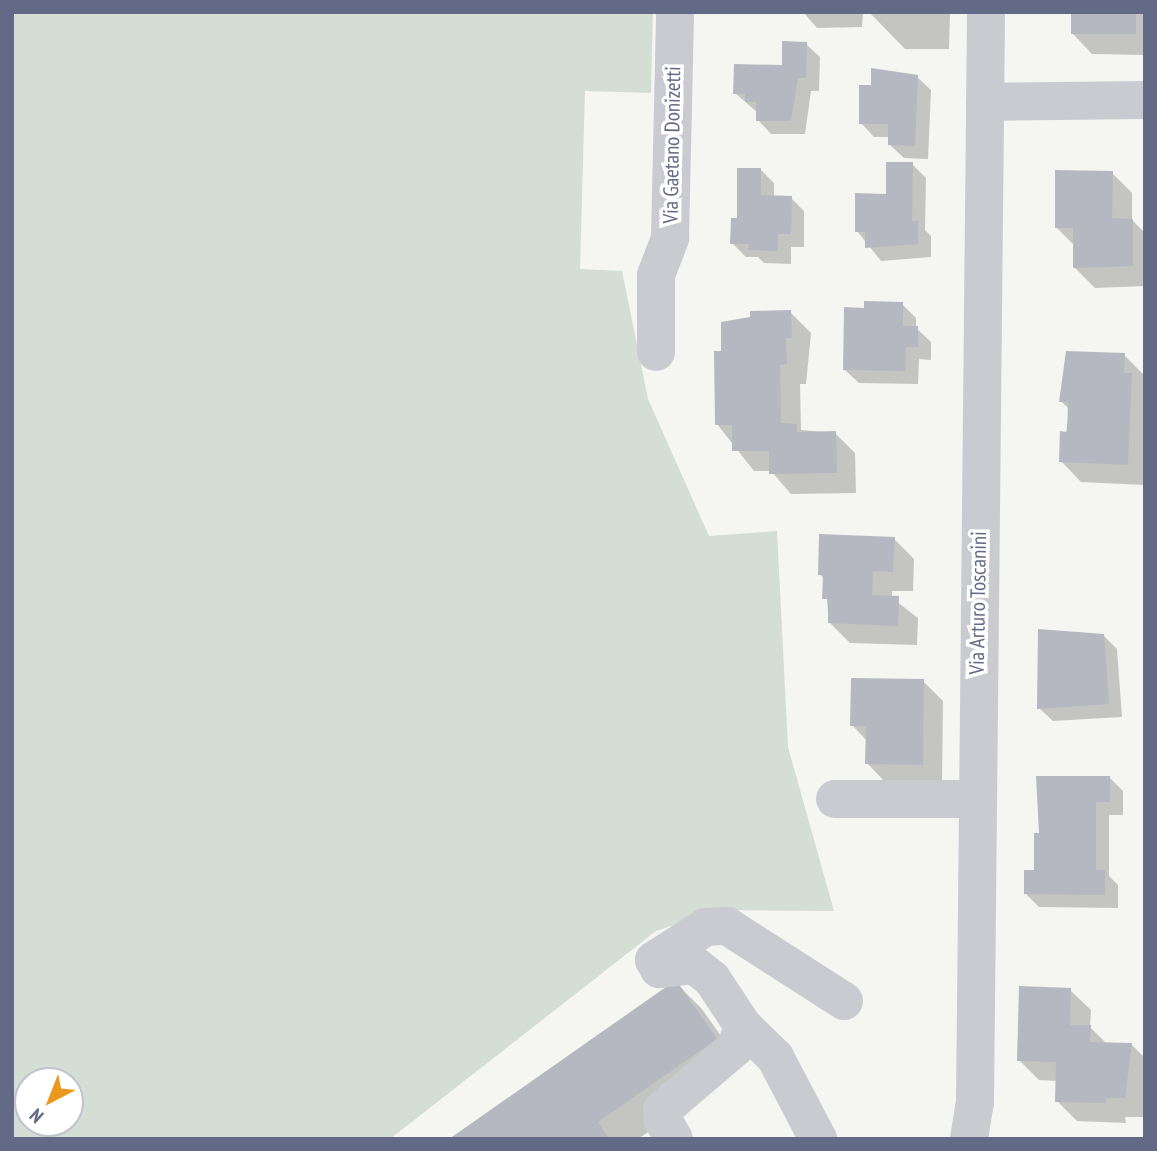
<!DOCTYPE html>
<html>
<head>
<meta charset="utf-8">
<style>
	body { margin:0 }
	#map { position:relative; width:1157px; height:1151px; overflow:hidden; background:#f5f6f2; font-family:"PT Sans Narrow",sans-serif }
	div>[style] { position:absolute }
	.green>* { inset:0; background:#d4ded4 }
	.shadow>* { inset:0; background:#0003 }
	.building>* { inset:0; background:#b5b8c0; transform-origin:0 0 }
	.minor>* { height:38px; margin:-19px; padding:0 19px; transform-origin:19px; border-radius:19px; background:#cacbd0 }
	span { translate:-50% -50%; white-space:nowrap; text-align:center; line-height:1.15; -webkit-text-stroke:7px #fff; paint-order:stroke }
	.street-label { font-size:21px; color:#636a85 }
	.frame { position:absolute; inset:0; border:14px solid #636a85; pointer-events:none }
	.north { position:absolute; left:14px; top:1067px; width:70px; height:70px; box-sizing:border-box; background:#fff; border:2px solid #c1c3ce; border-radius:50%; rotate:222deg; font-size:19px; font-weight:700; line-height:28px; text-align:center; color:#636a85 }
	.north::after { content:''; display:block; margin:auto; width:24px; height:32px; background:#ec981d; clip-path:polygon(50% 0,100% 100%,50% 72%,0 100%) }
</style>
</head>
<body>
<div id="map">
	<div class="green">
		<i style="clip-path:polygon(evenodd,12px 12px,653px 12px,651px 93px,585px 91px,580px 269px,622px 271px,648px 399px,709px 536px,777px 531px,788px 747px,834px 911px,718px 910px,656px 931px,390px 1139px,12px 1139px,12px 12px,28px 1081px,70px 1081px,70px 1123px,28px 1123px,28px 1081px)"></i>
	</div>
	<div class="shadow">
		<i style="clip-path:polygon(803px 12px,863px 12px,862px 27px,817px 28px)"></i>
		<i style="clip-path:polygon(869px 12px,950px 12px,949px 49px,905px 49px)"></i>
		<i style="clip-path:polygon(1073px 12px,1145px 12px,1145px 55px,1092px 54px,1072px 33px)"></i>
		<i style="clip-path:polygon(806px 44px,820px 57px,819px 91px,811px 91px,805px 134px,771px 134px,758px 120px,758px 113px,735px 93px,784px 67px)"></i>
		<i style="clip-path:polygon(917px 77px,931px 90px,928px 159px,904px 158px,890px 145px,890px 137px,874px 137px,861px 123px)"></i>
		<i style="clip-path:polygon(912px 164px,926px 178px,925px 230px,931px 236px,931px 257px,881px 261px,857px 231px)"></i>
		<i style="clip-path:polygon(761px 170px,774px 183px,774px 197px,791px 198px,804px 211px,804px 247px,791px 247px,791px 264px,764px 263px,758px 257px,746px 257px,732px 243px)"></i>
		<i style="clip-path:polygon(1112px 173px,1132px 193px,1132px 220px,1145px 233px,1145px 286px,1095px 288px,1074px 267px,1075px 246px,1056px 227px)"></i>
		<i style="clip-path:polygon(902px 304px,916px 318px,916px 328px,931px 342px,931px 360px,919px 359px,918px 384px,859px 383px,845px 370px,866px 309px)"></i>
		<i style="clip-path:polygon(790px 312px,811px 333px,806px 384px,800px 384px,801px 430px,835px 433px,855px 453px,856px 493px,791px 494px,771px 471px,754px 471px,717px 424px,723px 353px)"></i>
		<i style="clip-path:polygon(1124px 355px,1144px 375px,1145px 485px,1081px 482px,1061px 461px,1070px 410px,1061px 401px)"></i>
		<i style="clip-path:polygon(894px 539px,914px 559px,913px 591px,892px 591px,892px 598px,918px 618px,917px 645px,850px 643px,829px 622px,825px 580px,820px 574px)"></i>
		<i style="clip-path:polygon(1039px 630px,1103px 635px,1117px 649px,1122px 717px,1053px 721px,1039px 708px)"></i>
		<i style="clip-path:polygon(923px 681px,943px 701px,942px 784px,887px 784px,867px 763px,867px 741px,852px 725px)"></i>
		<i style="clip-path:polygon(1110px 778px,1123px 791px,1123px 815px,1109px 815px,1109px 876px,1118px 885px,1118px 908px,1039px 907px,1026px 894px,1036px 871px,1041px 835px)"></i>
		<i style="clip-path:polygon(676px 983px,702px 1009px,742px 1066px,638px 1139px,452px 1139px)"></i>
		<i style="clip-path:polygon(1070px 990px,1091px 1010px,1090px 1027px,1107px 1044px,1132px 1045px,1145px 1058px,1145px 1117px,1125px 1117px,1126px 1123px,1077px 1121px,1057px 1101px,1057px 1081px,1039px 1080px,1019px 1060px)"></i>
	</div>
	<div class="building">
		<i style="left:1071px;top:12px;width:65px;height:22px"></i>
		<i style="clip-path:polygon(782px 41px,807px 42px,806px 78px,798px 78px,791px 121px,756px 121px,756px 102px,745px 102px,745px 94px,733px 94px,734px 64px,782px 65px)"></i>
		<i style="clip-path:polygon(871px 68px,918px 75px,915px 146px,888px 145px,888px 124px,859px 124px,859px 85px,871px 85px)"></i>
		<i style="clip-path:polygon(886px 162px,913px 162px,912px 221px,918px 221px,918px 244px,865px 248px,865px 232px,855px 232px,855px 193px,886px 194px)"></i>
		<i style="clip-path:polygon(737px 168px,761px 168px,761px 195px,792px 196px,791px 234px,778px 234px,778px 251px,748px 250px,749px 244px,730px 244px,731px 218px,737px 218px)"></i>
		<i style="clip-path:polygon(1055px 170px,1113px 171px,1112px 218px,1133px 219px,1133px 266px,1073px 268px,1073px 228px,1055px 228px)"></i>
		<i style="clip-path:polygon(864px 301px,903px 302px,903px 326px,918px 326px,918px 347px,906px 347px,905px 371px,843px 370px,844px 307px,864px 308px)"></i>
		<i style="clip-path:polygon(791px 310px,792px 338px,786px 338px,787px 364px,780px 365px,781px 423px,797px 424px,797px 432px,836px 431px,837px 473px,769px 474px,769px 451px,732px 451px,732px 425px,715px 425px,714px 351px,721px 351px,721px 322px,750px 317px,750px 311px)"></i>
		<i style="clip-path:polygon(1066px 351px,1125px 353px,1124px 373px,1132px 373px,1128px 465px,1059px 462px,1060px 431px,1067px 432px,1068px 402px,1059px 402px)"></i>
		<i style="clip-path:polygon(819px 534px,895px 537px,893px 572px,873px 571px,872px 595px,899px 596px,898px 626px,828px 623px,828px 599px,822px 599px,823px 575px,818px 575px)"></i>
		<i style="clip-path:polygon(1038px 629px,1104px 634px,1109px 704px,1037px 709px)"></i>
		<i style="clip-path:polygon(851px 678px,924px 679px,923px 765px,865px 764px,866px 726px,850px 726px)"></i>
		<i style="clip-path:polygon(1036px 776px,1110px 776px,1110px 802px,1096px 802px,1096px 870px,1105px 870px,1105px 895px,1024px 894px,1024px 870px,1034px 870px,1034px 833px,1039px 833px)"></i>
		<i style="clip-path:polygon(676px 980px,717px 1039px,598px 1122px,609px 1139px,449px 1139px)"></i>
		<i style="clip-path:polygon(1019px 986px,1071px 988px,1070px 1025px,1091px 1025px,1090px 1042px,1132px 1043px,1125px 1098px,1106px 1098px,1106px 1103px,1055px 1102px,1056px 1062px,1017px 1061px)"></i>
	</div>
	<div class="minor">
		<i style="left:985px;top:102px;width:160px;rotate:-0.7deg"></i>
		<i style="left:656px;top:352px;width:77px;rotate:-90deg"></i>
		<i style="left:656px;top:275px;width:40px;rotate:-69deg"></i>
		<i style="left:670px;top:238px;width:226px;rotate:-88.7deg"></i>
		<i style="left:835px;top:799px;width:140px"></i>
		<i style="left:743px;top:1026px;width:45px;rotate:44.1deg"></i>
		<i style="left:775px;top:1057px;width:93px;rotate:62.3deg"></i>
		<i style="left:674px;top:1139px;width:22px;rotate:-120deg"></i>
		<i style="left:663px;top:1120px;width:10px;rotate:-96deg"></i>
		<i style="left:662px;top:1110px;width:97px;rotate:-40.4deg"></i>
		<i style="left:736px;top:1047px;width:22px;rotate:-72deg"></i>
		<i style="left:743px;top:1026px;width:56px;rotate:-123.4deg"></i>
		<i style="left:712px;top:979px;width:23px;rotate:-142deg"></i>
		<i style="left:694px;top:965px;width:35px;rotate:173deg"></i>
		<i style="left:659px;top:969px;width:10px;rotate:-119deg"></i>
		<i style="left:654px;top:960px;width:62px;rotate:-32.4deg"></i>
		<i style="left:706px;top:927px;width:21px;rotate:-3deg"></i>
		<i style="left:727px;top:926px;width:139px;rotate:32.7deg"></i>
		<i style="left:969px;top:1139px;width:36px;rotate:-81deg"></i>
		<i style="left:975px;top:1103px;width:1091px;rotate:-89.42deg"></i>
	</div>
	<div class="street-label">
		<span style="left:672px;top:145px;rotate:-89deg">Via Gaetano Donizetti</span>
		<span style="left:978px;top:603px;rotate:-89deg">Via Arturo Toscanini</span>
	</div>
	<div class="frame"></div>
	<div class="north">N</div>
</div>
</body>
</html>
